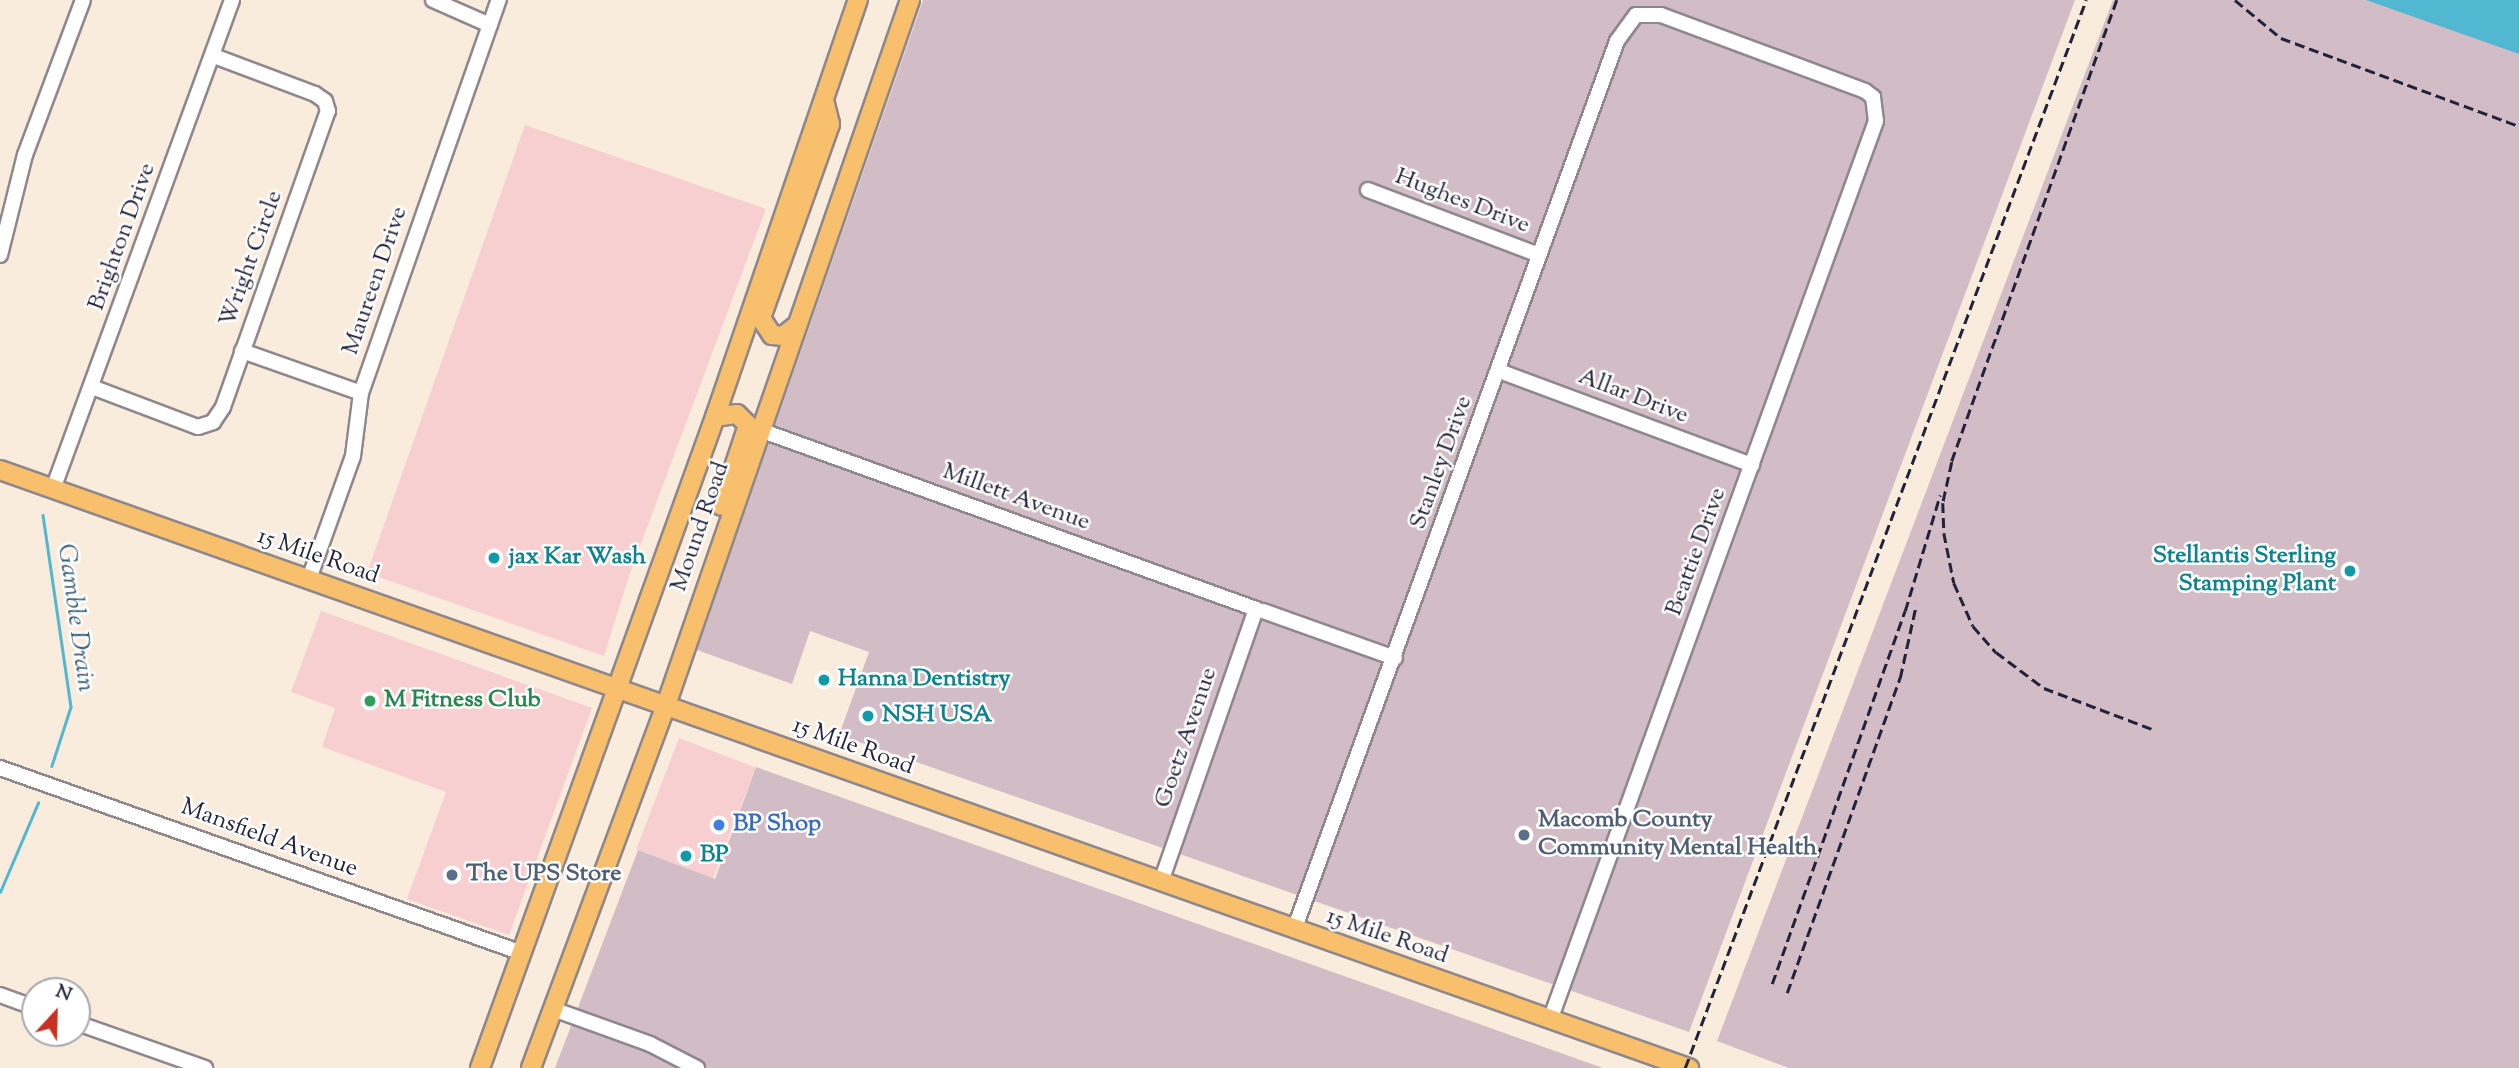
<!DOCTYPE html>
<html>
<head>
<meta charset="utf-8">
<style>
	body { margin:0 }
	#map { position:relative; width:2519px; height:1068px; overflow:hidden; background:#f9ecdc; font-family:"Sorts Mill Goudy",serif }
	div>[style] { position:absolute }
	.built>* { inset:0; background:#f7cfd1; transform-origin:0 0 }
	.industrial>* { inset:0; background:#d2bdc6 }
	.water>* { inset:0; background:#52b8d1 }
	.stream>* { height:2.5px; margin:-1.25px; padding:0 1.25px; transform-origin:1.25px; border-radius:1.25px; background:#52b8d1 }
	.roads { filter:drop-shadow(2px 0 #8e878c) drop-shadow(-2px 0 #8e878c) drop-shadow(0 2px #8e878c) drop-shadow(0 -2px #8e878c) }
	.minor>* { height:14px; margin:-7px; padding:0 7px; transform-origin:7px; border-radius:7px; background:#fff }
	.major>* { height:18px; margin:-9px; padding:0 9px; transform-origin:9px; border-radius:9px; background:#f8bf6c }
	.rail>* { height:2.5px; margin-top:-1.25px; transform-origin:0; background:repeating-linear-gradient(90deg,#22223b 0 10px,transparent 0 15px) }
	.dots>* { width:19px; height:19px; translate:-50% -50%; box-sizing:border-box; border:4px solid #fff; border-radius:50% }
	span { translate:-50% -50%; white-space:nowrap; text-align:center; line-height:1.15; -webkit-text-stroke:5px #fff; paint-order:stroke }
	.street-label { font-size:24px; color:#22223b }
	.culture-label { font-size:24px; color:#0d838f; font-weight:700 }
	.right { translate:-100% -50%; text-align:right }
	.left { translate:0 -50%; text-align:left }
	.leisure-label { font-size:24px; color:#27864d; font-weight:700 }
	.service-label { font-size:24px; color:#4e5e75; font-weight:700 }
	.shop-label { font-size:24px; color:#366cbe; font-weight:700 }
	.water-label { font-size:26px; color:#355e77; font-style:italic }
	.north { position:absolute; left:21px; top:977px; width:70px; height:70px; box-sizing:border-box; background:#fff; border:2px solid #a7a7b1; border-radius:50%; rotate:22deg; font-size:19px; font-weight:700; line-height:28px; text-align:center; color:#22223b }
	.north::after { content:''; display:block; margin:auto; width:24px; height:32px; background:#c8321e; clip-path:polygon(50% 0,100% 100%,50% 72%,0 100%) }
</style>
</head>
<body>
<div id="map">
	<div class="built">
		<i style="clip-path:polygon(525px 125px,766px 209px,629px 576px,604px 656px,367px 573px)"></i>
		<i style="clip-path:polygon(321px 611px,592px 708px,509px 935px,407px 899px,446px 792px,322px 747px,335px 708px,291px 692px)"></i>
		<i style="left:679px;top:738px;width:82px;height:119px;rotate:21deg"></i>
	</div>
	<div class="industrial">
		<i style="clip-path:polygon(923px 0,2075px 0,1689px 1032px,839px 735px,869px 652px,810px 631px,792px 684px,697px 650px)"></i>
		<i style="clip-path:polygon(2113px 0,2519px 0,2519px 1068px,1789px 1068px,1717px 1041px)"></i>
		<i style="clip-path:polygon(756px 767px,1603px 1068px,555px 1068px,638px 850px,715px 879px)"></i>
	</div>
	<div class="water">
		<i style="clip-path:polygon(2366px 0,2519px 0,2519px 54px)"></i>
	</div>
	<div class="stream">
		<i style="left:43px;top:515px;width:194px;rotate:81.7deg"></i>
		<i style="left:71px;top:707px;width:62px;rotate:107.9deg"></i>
		<i style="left:0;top:892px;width:97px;rotate:-66.9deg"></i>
	</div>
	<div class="roads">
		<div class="minor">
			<i style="left:433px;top:0;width:62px;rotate:23.7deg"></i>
			<i style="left:1368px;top:190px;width:183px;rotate:20.8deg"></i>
			<i style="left:0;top:255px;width:103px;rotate:-76deg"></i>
			<i style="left:25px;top:155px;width:165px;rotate:-69.5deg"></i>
			<i style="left:242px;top:351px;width:126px;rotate:19.4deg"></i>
			<i style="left:1499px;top:371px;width:270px;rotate:20.4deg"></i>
			<i style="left:92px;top:387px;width:113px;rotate:20.7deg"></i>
			<i style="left:198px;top:427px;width:16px;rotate:-18deg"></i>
			<i style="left:213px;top:422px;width:18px;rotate:-56deg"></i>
			<i style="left:223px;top:407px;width:314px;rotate:-70.5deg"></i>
			<i style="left:328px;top:111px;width:10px;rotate:-107deg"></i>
			<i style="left:325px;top:101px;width:12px;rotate:-145deg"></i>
			<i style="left:315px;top:94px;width:108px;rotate:-159.4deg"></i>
			<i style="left:760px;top:430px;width:527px;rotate:19.84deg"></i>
			<i style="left:1256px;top:609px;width:289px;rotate:109.2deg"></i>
			<i style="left:53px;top:489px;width:521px;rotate:-69.89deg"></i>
			<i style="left:309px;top:579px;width:131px;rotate:-70.3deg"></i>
			<i style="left:353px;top:456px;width:64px;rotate:-82.8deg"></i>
			<i style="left:361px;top:393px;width:417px;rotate:-70.7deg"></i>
			<i style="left:1263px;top:611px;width:140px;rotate:19.6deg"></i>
			<i style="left:0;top:768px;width:554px;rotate:19.51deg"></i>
			<i style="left:1294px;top:930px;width:946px;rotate:-70.03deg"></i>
			<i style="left:1617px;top:41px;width:32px;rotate:-54deg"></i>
			<i style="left:1636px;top:15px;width:25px"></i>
			<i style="left:1661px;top:15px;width:218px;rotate:20.4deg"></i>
			<i style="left:1865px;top:91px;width:10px;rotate:37deg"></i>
			<i style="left:1873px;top:97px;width:24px;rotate:83deg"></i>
			<i style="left:1876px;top:121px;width:956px;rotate:109.93deg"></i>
			<i style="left:0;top:995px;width:37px;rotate:20deg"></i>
			<i style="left:553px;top:1009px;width:103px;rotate:19.8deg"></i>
			<i style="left:650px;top:1044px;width:53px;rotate:27.1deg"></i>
			<i style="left:77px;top:1023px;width:136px;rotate:19.4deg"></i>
		</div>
		<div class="major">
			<i style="left:797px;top:325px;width:18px;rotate:142deg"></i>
			<i style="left:783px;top:336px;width:11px;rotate:-175deg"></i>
			<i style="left:772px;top:335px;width:20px;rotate:-123deg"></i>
			<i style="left:761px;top:318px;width:206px;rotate:-70.4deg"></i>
			<i style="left:830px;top:124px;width:25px;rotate:-104deg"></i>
			<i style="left:715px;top:417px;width:22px;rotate:-8deg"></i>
			<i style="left:737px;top:414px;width:16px;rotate:45deg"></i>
			<i style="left:748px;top:425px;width:85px;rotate:108.4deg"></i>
			<i style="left:0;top:470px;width:1792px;rotate:19.5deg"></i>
			<i style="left:480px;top:1068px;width:692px;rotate:-70.15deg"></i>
			<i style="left:715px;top:417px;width:441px;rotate:-71.1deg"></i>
			<i style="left:531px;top:1068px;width:387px;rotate:-69.6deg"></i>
			<i style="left:666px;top:705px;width:746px;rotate:-70.91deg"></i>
		</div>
	</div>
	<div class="rail">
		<i style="left:2117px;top:0;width:491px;rotate:109.7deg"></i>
		<i style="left:1952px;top:462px;width:42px;rotate:102.4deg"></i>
		<i style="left:1943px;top:503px;width:30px;rotate:88deg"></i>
		<i style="left:1944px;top:533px;width:51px;rotate:78.7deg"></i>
		<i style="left:1954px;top:583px;width:47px;rotate:66.2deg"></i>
		<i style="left:1973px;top:626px;width:35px;rotate:49deg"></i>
		<i style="left:1996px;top:652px;width:60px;rotate:36.9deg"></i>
		<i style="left:2044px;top:688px;width:116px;rotate:20.8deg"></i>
		<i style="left:2235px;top:0;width:60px;rotate:39.6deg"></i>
		<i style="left:2281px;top:38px;width:254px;rotate:20.3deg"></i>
		<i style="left:1772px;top:984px;width:396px;rotate:-70.4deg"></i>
		<i style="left:1905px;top:611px;width:121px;rotate:-73.2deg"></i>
		<i style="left:1787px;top:993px;width:335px;rotate:-70.3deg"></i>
		<i style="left:1900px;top:678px;width:75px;rotate:-77.6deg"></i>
		<i style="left:1685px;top:1068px;width:1141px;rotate:-69.42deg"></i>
	</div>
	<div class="dots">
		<i style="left:494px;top:558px;background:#0f9aa8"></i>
		<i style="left:2350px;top:571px;background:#0f9aa8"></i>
		<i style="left:824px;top:680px;background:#0f9aa8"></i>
		<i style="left:370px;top:701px;background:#2e9e5b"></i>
		<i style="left:868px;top:716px;background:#0f9aa8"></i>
		<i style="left:719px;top:825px;background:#3f7fe0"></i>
		<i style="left:1524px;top:835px;background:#5c6f8a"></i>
		<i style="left:686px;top:856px;background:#0f9aa8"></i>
		<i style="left:452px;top:875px;background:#5c6f8a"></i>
	</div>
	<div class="street-label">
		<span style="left:1462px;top:202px;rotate:21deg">Hughes Drive</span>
		<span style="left:123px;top:237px;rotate:-70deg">Brighton Drive</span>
		<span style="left:252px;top:259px;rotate:-70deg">Wright Circle</span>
		<span style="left:376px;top:281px;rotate:-71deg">Maureen Drive</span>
		<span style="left:1633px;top:397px;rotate:21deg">Allar Drive</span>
		<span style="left:1442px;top:463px;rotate:-70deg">Stanley Drive</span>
		<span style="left:1016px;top:498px;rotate:20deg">Millett Avenue</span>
		<span style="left:701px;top:527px;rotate:-71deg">Mound Road</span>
		<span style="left:1697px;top:552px;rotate:-70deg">Beattie Drive</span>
		<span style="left:318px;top:557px;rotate:19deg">15 Mile Road</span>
		<span style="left:1187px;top:738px;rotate:-71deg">Goetz Avenue</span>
		<span style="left:853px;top:747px;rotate:20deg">15 Mile Road</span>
		<span style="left:269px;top:839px;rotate:20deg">Mansfield Avenue</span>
		<span style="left:1387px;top:937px;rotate:19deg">15 Mile Road</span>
	</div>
	<div class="culture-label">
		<span class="right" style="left:2336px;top:571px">Stellantis Sterling<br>Stamping Plant</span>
		<span class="left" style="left:508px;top:558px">jax Kar Wash</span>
		<span class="left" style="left:838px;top:680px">Hanna Dentistry</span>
		<span class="left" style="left:882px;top:716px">NSH USA</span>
		<span class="left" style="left:700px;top:856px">BP</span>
	</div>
	<div class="leisure-label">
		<span class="left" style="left:384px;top:701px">M Fitness Club</span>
	</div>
	<div class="service-label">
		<span class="left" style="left:1538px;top:835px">Macomb County<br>Community Mental Health</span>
		<span class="left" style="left:466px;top:875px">The UPS Store</span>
	</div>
	<div class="shop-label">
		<span class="left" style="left:733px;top:825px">BP Shop</span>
	</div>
	<div class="water-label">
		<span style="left:75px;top:618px;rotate:82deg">Gamble Drain</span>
	</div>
	<div class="north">N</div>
</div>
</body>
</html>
